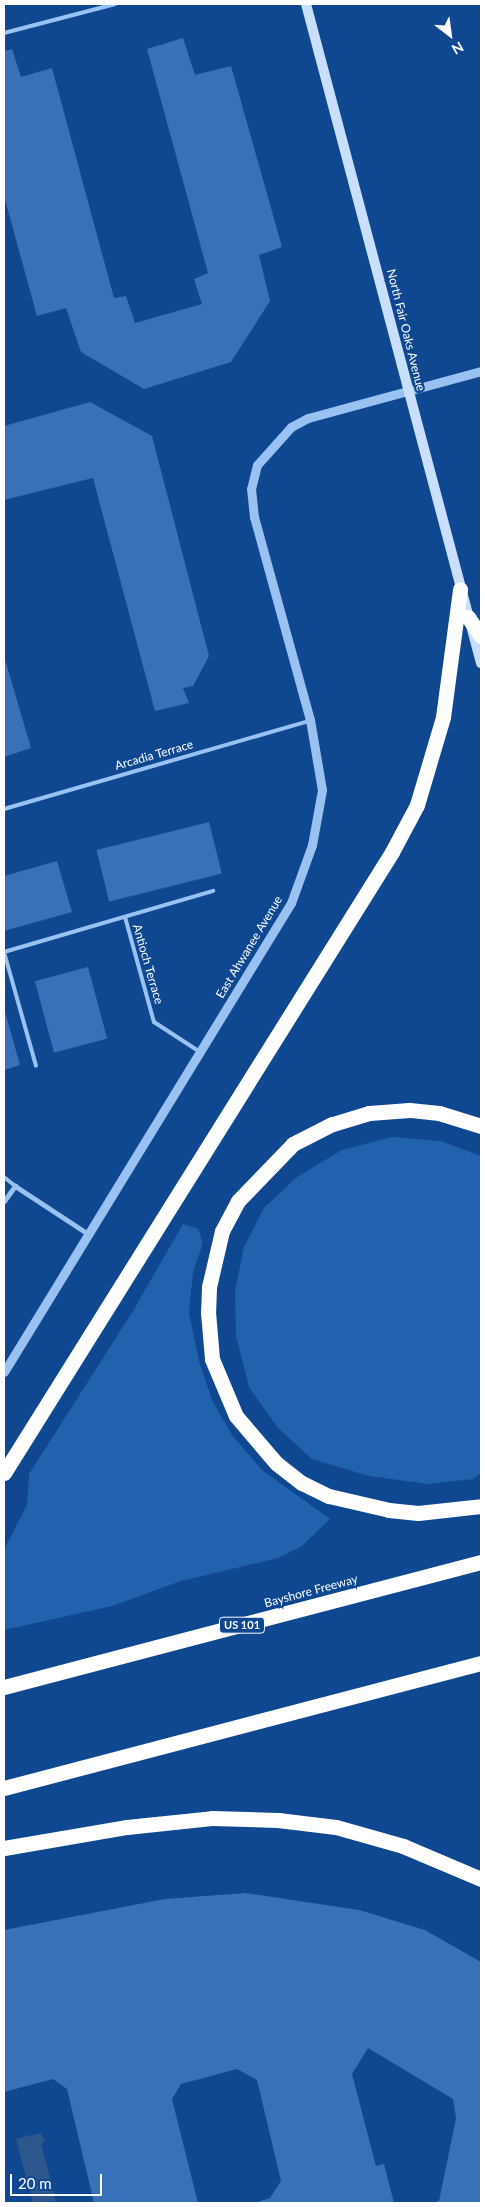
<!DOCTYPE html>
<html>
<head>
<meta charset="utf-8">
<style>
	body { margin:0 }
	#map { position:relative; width:485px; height:2207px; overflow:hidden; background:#0f4890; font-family:Lato,sans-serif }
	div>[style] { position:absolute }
	.green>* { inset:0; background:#2162af }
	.water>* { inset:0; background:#2e588d }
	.building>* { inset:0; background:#3871b9; transform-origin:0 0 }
	.service>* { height:4px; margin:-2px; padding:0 2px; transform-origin:2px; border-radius:2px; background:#99c2f3 }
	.minor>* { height:5px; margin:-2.5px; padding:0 2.5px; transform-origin:2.5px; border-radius:2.5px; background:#99c2f3 }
	.tertiary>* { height:9px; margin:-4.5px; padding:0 4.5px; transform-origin:4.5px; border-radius:4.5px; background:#99c2f3 }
	.secondary>* { height:10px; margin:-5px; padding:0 5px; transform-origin:5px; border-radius:5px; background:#c8dffd }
	.motorway>* { height:15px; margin:-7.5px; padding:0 7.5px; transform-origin:7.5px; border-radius:7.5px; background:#fff }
	span { translate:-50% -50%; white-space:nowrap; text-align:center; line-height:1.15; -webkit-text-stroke:4.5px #0f4890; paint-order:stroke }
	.shield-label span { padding:1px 4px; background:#0f4890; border:1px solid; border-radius:4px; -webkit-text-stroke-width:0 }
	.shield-label { font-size:11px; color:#fff; font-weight:700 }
	.street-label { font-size:12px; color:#fff }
	.frame { position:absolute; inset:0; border:5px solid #fff; pointer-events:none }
	.north { position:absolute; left:425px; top:10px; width:50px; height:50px; -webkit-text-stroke:4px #0f4890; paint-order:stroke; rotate:150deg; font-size:14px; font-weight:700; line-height:20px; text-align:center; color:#fff }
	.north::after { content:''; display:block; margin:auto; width:18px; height:22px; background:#fff; clip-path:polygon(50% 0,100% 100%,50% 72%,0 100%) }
	.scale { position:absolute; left:10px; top:2174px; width:92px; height:22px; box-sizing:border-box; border:2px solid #fff; border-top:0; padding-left:6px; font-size:15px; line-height:18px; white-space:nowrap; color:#fff; -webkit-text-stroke:4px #0f4890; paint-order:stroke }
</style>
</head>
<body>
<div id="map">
	<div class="green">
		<i style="clip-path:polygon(392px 1137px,440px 1141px,481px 1156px,481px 1473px,473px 1479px,428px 1484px,369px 1476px,312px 1459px,278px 1428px,249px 1387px,236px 1336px,235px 1291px,244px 1247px,264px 1208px,297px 1177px,342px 1150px)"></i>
		<i style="clip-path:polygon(183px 1224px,198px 1229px,203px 1243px,193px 1272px,189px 1313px,199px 1361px,212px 1400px,232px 1435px,262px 1470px,330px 1519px,302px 1546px,278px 1558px,181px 1581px,112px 1606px,4px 1630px,4px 1550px,27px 1505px,29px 1474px,133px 1311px)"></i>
	</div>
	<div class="water">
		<i style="clip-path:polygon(41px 2133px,45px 2142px,41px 2144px,56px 2201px,33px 2203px,16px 2139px)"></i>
	</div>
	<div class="building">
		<i style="clip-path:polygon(183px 38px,195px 75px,231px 66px,282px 247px,259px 255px,270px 301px,231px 362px,144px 389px,81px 352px,66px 308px,37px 316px,4px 196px,4px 51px,12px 49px,21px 77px,52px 68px,114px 298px,126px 296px,135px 323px,202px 304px,194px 279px,208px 273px,147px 49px)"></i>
		<i style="clip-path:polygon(90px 402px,152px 436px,209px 656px,193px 686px,183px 688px,189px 703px,155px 711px,93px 478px,4px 500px,4px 426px)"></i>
		<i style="clip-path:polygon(4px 656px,31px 748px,4px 757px)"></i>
		<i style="left:209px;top:822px;width:53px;height:116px;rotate:76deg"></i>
		<i style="clip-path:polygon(57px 861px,72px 912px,4px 931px,4px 876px)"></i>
		<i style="left:88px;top:967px;width:74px;height:55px;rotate:75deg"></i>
		<i style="clip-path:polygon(4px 1008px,20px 1065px,4px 1070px)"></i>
		<i style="clip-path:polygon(246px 1893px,359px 1910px,425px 1930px,481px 1962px,481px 2203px,432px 2203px,439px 2201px,456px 2118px,453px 2099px,368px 2048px,352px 2074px,376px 2166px,384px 2164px,394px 2203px,255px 2203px,270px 2198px,281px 2181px,257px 2080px,237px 2069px,181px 2084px,172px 2099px,198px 2203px,94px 2203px,67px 2089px,53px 2079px,4px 2092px,4px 1930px,165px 1899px)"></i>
	</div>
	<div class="service">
		<i style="left:4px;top:33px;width:115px;rotate:-14.6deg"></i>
		<i style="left:4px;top:809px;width:317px;rotate:-16.1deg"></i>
		<i style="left:125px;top:917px;width:109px;rotate:74.6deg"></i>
		<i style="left:154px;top:1022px;width:55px;rotate:33.1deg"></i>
		<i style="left:4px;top:952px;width:218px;rotate:-16.3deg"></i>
		<i style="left:4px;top:952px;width:118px;rotate:74.3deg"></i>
		<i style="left:4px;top:1177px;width:14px;rotate:39deg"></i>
	</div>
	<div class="minor">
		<i style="left:4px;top:1201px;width:19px;rotate:-54deg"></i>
		<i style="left:15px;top:1186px;width:87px;rotate:33.3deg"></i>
	</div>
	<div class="tertiary">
		<i style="left:4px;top:1372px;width:550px;rotate:-58.54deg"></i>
		<i style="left:291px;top:903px;width:62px;rotate:-70.1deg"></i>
		<i style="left:312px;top:845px;width:56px;rotate:-79.7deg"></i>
		<i style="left:322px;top:790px;width:71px;rotate:-99.7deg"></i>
		<i style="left:310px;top:720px;width:211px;rotate:-105.4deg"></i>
		<i style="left:254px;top:517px;width:28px;rotate:-96deg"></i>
		<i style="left:251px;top:489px;width:25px;rotate:-76deg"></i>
		<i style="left:257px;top:465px;width:51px;rotate:-48.2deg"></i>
		<i style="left:291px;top:427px;width:19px;rotate:-28deg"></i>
		<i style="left:308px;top:418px;width:179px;rotate:-15.2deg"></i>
	</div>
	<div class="secondary">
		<i style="left:306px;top:4px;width:682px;rotate:75.13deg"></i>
	</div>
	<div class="motorway">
		<i style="left:468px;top:617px;width:23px;rotate:56deg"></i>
		<i style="left:481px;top:1126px;width:44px;rotate:-162.8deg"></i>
		<i style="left:439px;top:1113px;width:30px;rotate:-174deg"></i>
		<i style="left:409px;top:1110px;width:40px;rotate:175.7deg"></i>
		<i style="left:369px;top:1113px;width:39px;rotate:163deg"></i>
		<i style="left:332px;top:1124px;width:44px;rotate:152.9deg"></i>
		<i style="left:293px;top:1144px;width:79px;rotate:134deg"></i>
		<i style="left:238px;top:1201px;width:34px;rotate:118deg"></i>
		<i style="left:222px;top:1231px;width:57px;rotate:103.1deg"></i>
		<i style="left:209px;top:1287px;width:25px;rotate:92deg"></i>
		<i style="left:208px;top:1312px;width:47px;rotate:85.1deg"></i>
		<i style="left:212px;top:1359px;width:62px;rotate:67.2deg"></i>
		<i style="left:236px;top:1416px;width:62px;rotate:49.6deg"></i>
		<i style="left:276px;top:1463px;width:33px;rotate:38deg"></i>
		<i style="left:302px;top:1483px;width:30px;rotate:26deg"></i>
		<i style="left:329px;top:1496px;width:62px;rotate:13.1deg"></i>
		<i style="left:389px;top:1510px;width:29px;rotate:6deg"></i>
		<i style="left:418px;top:1513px;width:63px;rotate:-6.3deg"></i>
		<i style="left:4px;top:1473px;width:732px;rotate:-58deg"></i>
		<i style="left:392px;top:852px;width:53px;rotate:-62deg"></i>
		<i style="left:417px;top:805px;width:92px;rotate:-73.5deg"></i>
		<i style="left:443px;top:717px;width:129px;rotate:-82.4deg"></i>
		<i style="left:4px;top:1687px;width:493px;rotate:-14.7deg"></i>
		<i style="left:4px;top:1788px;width:493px;rotate:-14.7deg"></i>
		<i style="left:4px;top:1848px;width:125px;rotate:-9.7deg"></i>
		<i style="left:127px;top:1827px;width:85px;rotate:-6deg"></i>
		<i style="left:212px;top:1818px;width:66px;rotate:1.7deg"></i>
		<i style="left:278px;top:1820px;width:58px;rotate:6.9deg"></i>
		<i style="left:336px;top:1827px;width:70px;rotate:15.8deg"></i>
		<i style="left:403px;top:1846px;width:85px;rotate:22.9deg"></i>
	</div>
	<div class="shield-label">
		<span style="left:242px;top:1625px">US 101</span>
	</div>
	<div class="street-label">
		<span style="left:406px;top:330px;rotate:76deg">North Fair Oaks Avenue</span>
		<span style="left:154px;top:755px;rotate:-16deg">Arcadia Terrace</span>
		<span style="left:249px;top:947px;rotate:-59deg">East Ahwanee Avenue</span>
		<span style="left:148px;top:964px;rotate:74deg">Antioch Terrace</span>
		<span style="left:311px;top:1591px;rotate:-15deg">Bayshore Freeway</span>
	</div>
	<div class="frame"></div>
	<div class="north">N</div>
	<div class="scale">20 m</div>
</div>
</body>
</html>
